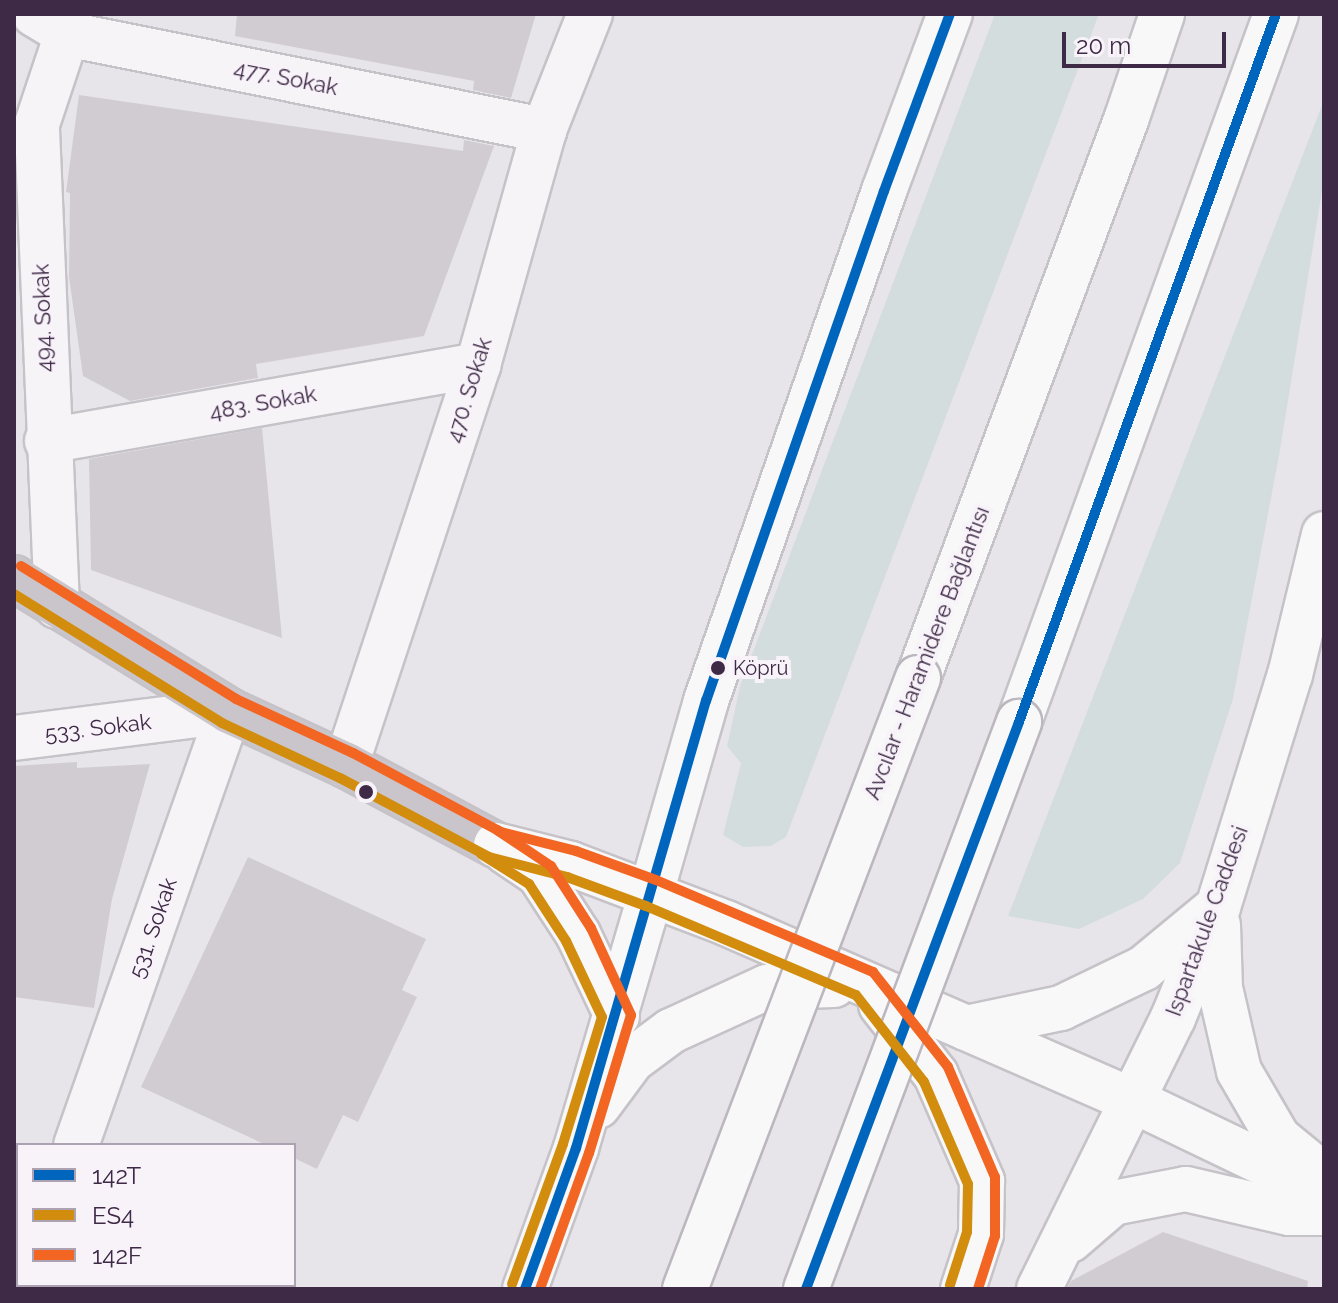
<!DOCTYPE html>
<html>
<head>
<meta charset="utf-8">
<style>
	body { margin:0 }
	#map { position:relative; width:1338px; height:1303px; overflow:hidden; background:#e8e5ea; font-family:Raleway,sans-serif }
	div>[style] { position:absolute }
	.green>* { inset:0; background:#d4dddd }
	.stream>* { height:16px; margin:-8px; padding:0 8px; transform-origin:8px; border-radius:8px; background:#c8b2d6 }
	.building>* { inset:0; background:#d1ccd2 }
	.roads { filter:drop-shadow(2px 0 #c5c2c8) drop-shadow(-2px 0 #c5c2c8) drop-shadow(0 2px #c5c2c8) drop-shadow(0 -2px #c5c2c8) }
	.street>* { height:44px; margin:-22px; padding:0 22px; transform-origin:22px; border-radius:22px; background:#f6f4f7 }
	.secondary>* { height:44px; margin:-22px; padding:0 22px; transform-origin:22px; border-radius:22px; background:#cac5cb }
	.primary>* { height:44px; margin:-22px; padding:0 22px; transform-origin:22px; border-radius:22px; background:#f8f8f8 }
	.highway>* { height:44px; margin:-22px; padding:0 22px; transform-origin:22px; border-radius:22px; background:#f8f8f8 }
	.bridges { filter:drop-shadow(2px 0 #bcb7bf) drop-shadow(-2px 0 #bcb7bf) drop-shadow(0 2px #bcb7bf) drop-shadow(0 -2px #bcb7bf) }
	.highway-bridge>* { height:44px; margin:-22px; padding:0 22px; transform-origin:22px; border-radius:22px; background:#f8f8f8 }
	.bus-1>* { height:10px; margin:-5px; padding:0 5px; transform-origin:5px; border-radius:5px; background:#0065bd }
	.bus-2>* { height:10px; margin:-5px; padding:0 5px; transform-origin:5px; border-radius:5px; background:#d28d0e }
	.bus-3>* { height:10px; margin:-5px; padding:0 5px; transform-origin:5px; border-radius:5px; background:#f26522 }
	.dots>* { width:22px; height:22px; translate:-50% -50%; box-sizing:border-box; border:4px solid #f7f3f9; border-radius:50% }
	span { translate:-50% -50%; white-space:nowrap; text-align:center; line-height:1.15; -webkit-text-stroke:8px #f7f3f9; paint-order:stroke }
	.bus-label { font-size:20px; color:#3e2946 }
	.left { translate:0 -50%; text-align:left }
	.street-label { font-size:22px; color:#3e2946 }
	.frame { position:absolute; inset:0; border:16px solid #3e2946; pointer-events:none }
	.legend { position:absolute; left:16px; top:1143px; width:280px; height:144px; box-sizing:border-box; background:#f7f3f9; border:2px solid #ada2b1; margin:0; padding:10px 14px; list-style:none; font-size:24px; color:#3e2946 }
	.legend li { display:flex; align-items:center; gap:16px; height:40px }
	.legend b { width:40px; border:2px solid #ada2b1 }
	.scale { position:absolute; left:1062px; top:32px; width:164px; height:36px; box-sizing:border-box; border:4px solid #3e2946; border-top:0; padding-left:10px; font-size:24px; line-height:28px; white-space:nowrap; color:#3e2946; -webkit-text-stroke:6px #f7f3f9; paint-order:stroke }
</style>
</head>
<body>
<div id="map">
	<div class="green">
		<i style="clip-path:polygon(995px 14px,1099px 14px,786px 837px,771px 846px,743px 847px,723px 835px,741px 763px,727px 746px,740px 686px)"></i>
		<i style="clip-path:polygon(1324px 100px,1324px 179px,1279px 456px,1233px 699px,1180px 863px,1143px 899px,1079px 929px,1008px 916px)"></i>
	</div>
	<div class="stream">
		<i style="left:14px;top:1170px;width:4px;rotate:27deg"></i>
	</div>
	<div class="building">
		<i style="clip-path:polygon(237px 14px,536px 14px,511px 98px,473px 90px,474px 81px,235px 36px)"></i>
		<i style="clip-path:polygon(79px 95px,463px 151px,464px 140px,494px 146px,424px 336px,256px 364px,258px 378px,130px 401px,83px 376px,69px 277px,70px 193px,66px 192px)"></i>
		<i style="clip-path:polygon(262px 428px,282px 638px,91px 570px,89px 459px)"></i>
		<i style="clip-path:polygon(77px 762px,77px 768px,150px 764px,112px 899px,94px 1008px,14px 997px,14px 766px)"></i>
		<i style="clip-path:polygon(248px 857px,426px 939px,402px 990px,417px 997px,358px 1122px,343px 1115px,317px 1169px,294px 1158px,294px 1145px,266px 1145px,141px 1087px)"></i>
		<i style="clip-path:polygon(1163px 1232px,1308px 1281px,1307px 1289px,1067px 1289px,1071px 1281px)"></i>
	</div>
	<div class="roads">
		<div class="street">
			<i style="left:34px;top:14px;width:39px;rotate:31deg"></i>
			<i style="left:67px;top:34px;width:487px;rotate:11.4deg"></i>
			<i style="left:47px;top:441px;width:438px;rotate:-10deg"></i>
			<i style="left:57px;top:606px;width:482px;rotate:-92.4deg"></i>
			<i style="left:37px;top:124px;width:95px;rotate:-71.6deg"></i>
			<i style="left:14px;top:738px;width:217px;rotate:-7.2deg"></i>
			<i style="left:229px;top:711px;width:460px;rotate:109.4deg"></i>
			<i style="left:346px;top:765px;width:421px;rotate:-71.7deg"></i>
			<i style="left:478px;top:365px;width:244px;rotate:-74.3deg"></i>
			<i style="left:544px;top:130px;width:125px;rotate:-68.4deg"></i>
			<i style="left:14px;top:1216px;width:4px;rotate:27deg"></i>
			<i style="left:173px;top:1285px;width:10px;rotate:24deg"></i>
		</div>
		<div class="secondary">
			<i style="left:14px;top:578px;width:253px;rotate:31.7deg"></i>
			<i style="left:229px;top:711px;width:129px;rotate:24.8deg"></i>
			<i style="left:346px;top:765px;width:170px;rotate:28.1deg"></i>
		</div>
		<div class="primary">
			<i style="left:496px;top:845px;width:77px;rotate:14.2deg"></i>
			<i style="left:571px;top:864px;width:166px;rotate:20.8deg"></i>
			<i style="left:726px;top:923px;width:443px;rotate:23.6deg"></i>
			<i style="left:1132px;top:1100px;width:213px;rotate:25.6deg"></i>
			<i style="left:505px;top:851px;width:41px;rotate:34.1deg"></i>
			<i style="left:539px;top:874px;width:72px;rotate:57deg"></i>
			<i style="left:578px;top:934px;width:91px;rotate:64.6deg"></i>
			<i style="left:1218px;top:925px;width:63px;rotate:88.2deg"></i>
			<i style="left:1220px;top:988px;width:85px;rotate:77.1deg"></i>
			<i style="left:1239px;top:1071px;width:78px;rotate:59.8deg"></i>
			<i style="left:1278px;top:1138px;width:58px;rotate:39.4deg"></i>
			<i style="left:881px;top:1005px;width:89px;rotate:51.8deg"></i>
			<i style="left:936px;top:1075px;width:116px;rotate:66.5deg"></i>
			<i style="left:982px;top:1181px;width:53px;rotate:91.1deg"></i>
			<i style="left:981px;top:1234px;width:58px;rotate:108.1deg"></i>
			<i style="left:966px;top:1028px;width:97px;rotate:-11.9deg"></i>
			<i style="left:1061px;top:1008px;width:92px;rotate:-25.7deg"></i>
			<i style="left:1144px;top:968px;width:89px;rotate:-39.6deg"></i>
			<i style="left:598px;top:1106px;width:57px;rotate:-53.5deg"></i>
			<i style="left:632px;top:1060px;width:49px;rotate:-36.6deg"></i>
			<i style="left:671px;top:1031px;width:106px;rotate:-24.6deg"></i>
			<i style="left:767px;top:987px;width:67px;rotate:-1.7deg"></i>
			<i style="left:1070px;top:1240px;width:57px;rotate:-40.7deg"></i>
			<i style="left:1113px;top:1203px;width:74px;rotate:-10.9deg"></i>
			<i style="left:1186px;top:1189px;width:106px;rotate:13.1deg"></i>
			<i style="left:1289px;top:1213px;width:35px"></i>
			<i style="left:525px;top:1289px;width:150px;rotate:-70.1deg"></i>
			<i style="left:576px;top:1148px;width:266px;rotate:-73.6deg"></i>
			<i style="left:1039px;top:1289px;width:302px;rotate:-63.7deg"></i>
			<i style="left:1173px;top:1018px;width:120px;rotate:-67.9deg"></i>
			<i style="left:1218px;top:907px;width:243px;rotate:-72.8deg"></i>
			<i style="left:1290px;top:675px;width:145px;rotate:-76.4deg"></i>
		</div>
		<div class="highway">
			<i style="left:918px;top:678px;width:596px;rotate:-69.56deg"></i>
			<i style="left:1126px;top:120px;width:112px;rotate:-71.2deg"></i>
			<i style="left:1019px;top:722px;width:753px;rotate:-70.05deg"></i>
			<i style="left:651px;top:893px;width:200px;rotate:-74deg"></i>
			<i style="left:706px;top:701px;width:540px;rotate:-70.76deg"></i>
			<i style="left:884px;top:191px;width:189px;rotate:-69.6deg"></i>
		</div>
	</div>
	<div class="bridges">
		<div class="highway-bridge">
			<i style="left:685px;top:1289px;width:654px;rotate:-69.13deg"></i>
			<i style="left:806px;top:1289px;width:606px;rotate:-69.41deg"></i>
		</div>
	</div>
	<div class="bus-1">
		<i style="left:525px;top:1289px;width:150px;rotate:-70.1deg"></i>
		<i style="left:576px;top:1148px;width:466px;rotate:-73.8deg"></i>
		<i style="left:706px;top:701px;width:540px;rotate:-70.76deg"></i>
		<i style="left:884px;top:191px;width:189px;rotate:-69.6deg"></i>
		<i style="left:806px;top:1289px;width:606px;rotate:-69.41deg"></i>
		<i style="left:1019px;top:722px;width:753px;rotate:-70.05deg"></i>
	</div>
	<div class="bus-2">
		<i style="left:14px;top:594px;width:245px;rotate:31.8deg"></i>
		<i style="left:222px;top:723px;width:130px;rotate:25deg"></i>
		<i style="left:340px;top:778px;width:169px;rotate:27.9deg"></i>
		<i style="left:489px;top:857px;width:81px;rotate:14.4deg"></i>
		<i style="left:567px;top:877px;width:84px;rotate:20.2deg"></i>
		<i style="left:646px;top:906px;width:228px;rotate:23deg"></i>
		<i style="left:856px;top:995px;width:110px;rotate:52deg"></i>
		<i style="left:924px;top:1082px;width:111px;rotate:66.7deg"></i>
		<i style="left:968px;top:1184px;width:48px;rotate:91.2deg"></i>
		<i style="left:967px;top:1232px;width:56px;rotate:107.8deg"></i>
		<i style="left:481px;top:854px;width:57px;rotate:32deg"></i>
		<i style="left:529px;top:884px;width:68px;rotate:57deg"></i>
		<i style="left:566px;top:941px;width:84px;rotate:64.7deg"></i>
		<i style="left:602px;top:1017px;width:133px;rotate:107.1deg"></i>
		<i style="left:563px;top:1144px;width:149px;rotate:110deg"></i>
	</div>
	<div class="bus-3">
		<i style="left:21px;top:566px;width:253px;rotate:31.7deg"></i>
		<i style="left:236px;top:699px;width:129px;rotate:24.8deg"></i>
		<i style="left:353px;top:753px;width:168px;rotate:28.1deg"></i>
		<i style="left:501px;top:832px;width:77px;rotate:14.2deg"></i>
		<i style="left:576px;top:851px;width:85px;rotate:19.9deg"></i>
		<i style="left:656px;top:880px;width:236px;rotate:23deg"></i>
		<i style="left:873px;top:972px;width:121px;rotate:51.7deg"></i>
		<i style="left:948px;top:1067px;width:120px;rotate:66.9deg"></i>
		<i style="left:995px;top:1177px;width:59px;rotate:90deg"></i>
		<i style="left:995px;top:1236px;width:56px;rotate:107.8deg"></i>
		<i style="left:497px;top:830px;width:65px;rotate:33.7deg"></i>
		<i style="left:551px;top:866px;width:74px;rotate:57.2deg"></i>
		<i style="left:591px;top:928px;width:96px;rotate:65.3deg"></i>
		<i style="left:631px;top:1015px;width:144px;rotate:106.9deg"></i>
		<i style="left:589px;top:1153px;width:145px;rotate:109.8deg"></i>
	</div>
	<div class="dots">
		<i style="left:718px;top:668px;background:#3e2946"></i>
		<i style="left:366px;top:792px;background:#3e2946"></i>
	</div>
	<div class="bus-label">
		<span class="left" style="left:733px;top:668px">Köprü</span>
	</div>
	<div class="street-label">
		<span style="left:286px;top:78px;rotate:11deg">477. Sokak</span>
		<span style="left:43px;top:318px;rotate:-92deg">494. Sokak</span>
		<span style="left:469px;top:390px;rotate:-73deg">470. Sokak</span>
		<span style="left:263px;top:403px;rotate:-10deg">483. Sokak</span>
		<span style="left:927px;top:653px;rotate:-69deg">Avcılar - Haramidere Bağlantısı</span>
		<span style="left:98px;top:728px;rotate:-7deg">533. Sokak</span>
		<span style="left:1207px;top:921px;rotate:-70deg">Ispartakule Caddesi</span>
		<span style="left:153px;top:928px;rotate:-71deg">531. Sokak</span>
	</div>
	<div class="frame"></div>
	<ul class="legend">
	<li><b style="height:10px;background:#0065bd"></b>142T</li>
	<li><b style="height:10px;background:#d28d0e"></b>ES4</li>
	<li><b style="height:10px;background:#f26522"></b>142F</li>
	</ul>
	<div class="scale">20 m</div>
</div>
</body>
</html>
